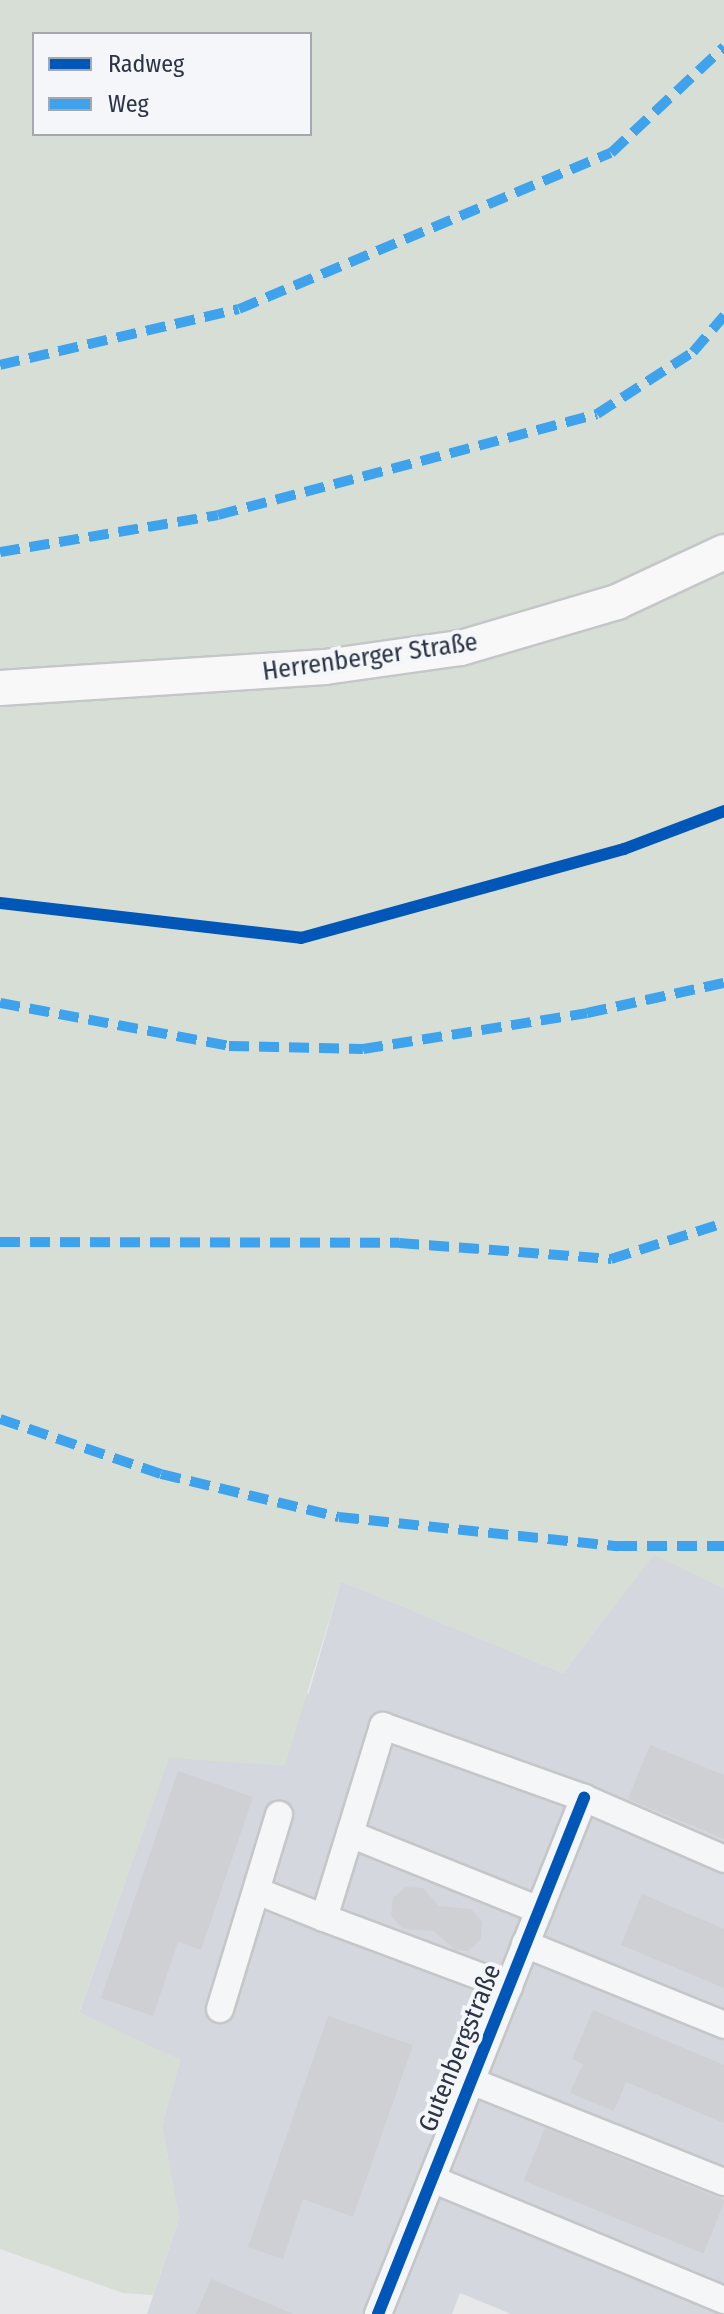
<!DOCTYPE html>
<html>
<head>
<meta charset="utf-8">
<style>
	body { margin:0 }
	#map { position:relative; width:724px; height:2314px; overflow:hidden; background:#e6e8ea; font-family:"Fira Sans Condensed",sans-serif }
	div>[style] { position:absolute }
	.built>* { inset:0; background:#d4d7dd }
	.green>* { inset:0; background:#d6ded6 }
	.building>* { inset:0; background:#ced0d3; transform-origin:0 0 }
	.roads { filter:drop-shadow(2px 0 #c4c6c8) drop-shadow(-2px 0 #c4c6c8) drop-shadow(0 2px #c4c6c8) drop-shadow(0 -2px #c4c6c8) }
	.minor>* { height:26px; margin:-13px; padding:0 13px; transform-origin:13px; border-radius:13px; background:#f5f6f7 }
	.major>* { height:34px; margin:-17px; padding:0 17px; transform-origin:17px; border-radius:17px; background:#f8f8f8 }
	.quiet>* { height:10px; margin-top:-5px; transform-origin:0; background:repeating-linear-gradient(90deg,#3ea3ec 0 20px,transparent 0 30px) }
	.cycleway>* { height:12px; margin:-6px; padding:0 6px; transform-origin:6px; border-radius:6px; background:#0057b8 }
	span { translate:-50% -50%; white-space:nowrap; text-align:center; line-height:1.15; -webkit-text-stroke:8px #f4f6f9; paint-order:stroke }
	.street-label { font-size:26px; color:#2b3445 }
	.legend { position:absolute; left:32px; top:32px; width:280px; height:104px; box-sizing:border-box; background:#f4f6f9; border:2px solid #a4a8b1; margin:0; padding:10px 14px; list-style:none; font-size:24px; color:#2b3445 }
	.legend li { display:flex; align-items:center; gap:16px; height:40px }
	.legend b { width:40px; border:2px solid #a4a8b1 }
</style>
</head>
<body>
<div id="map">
	<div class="built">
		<i style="clip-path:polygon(654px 1554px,724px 1588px,724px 2314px,511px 2314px,460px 2293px,452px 2314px,147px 2314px,179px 2218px,162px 2126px,180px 2060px,79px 2013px,169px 1757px,309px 1693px,341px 1581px,563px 1673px)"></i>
	</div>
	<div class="green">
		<i style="clip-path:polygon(evenodd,0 0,724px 0,724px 1588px,654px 1555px,563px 1673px,341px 1581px,285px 1766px,169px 1758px,79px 2012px,180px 2060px,162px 2126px,179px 2218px,153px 2295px,123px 2293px,0 2249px,0 0,34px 34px,310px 34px,310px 134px,34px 134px,34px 34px)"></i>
	</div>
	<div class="building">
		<i style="clip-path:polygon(650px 1745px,724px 1775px,724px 1839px,628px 1799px)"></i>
		<i style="clip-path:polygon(178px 1771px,253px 1797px,201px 1950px,178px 1942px,153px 2016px,101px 1998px)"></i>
		<i style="clip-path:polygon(406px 1887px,423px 1888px,439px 1906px,471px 1909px,482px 1922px,481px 1939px,468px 1951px,455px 1950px,434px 1931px,403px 1929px,391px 1916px,393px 1898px)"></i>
		<i style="clip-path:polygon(642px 1894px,724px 1929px,724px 1988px,621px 1945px)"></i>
		<i style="clip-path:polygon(593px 2010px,724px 2065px,724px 2123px,626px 2082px,614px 2111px,570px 2093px,583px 2064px,572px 2059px)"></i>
		<i style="clip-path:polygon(328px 2016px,413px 2045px,353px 2217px,303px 2199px,283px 2259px,248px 2247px)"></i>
		<i style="left:545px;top:2128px;width:194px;height:57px;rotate:22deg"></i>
		<i style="clip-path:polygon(211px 2279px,293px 2314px,196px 2314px)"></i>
	</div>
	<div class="roads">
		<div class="minor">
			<i style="left:350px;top:1834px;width:204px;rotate:21.9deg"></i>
			<i style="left:257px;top:1891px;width:72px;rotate:21.9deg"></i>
			<i style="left:525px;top:1944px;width:215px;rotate:22.1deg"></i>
			<i style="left:509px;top:1987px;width:197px;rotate:-159.5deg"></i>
			<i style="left:324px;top:1918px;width:201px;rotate:-72.9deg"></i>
			<i style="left:383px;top:1726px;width:214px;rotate:19.7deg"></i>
			<i style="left:584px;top:1798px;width:153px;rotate:23.5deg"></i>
			<i style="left:220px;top:2009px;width:203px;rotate:-73.1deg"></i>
			<i style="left:471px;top:2081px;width:272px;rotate:21.8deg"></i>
			<i style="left:432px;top:2179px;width:316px;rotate:22.5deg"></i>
			<i style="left:378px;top:2314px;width:556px;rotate:-68.24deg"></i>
		</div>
		<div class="major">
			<i style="left:0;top:688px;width:326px;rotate:-3.7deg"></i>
			<i style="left:325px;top:667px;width:137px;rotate:-8deg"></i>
			<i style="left:461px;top:648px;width:163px;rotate:-16.4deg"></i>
			<i style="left:617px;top:602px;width:118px;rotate:-25deg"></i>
		</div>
	</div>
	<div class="quiet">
		<i style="left:0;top:365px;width:245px;rotate:-13.2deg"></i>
		<i style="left:239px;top:309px;width:403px;rotate:-22.8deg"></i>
		<i style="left:611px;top:153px;width:155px;rotate:-43.2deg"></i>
		<i style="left:0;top:552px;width:221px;rotate:-9.6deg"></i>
		<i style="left:218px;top:515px;width:392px;rotate:-14.9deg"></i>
		<i style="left:597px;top:414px;width:114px;rotate:-32.9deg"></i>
		<i style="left:693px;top:352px;width:48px;rotate:-49.3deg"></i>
		<i style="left:0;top:1003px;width:233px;rotate:10.6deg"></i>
		<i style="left:229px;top:1046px;width:134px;rotate:1.3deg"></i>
		<i style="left:363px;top:1049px;width:227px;rotate:-9.1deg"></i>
		<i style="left:587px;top:1013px;width:140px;rotate:-12.4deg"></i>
		<i style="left:0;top:1242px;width:399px;rotate:0.1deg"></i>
		<i style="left:399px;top:1243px;width:213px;rotate:4.3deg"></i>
		<i style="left:611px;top:1259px;width:119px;rotate:-17.7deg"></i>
		<i style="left:0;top:1419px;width:170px;rotate:18.9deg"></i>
		<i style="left:161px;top:1474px;width:183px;rotate:13.6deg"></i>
		<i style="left:339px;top:1517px;width:280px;rotate:6deg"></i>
		<i style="left:617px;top:1546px;width:107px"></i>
	</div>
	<div class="cycleway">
		<i style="left:0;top:903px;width:303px;rotate:6.6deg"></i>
		<i style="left:301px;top:938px;width:335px;rotate:-15.4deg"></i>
		<i style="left:624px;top:849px;width:107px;rotate:-20.8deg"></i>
		<i style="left:378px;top:2314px;width:556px;rotate:-68.24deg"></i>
	</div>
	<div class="street-label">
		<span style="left:370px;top:657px;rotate:-8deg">Herrenberger Straße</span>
		<span style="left:460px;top:2048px;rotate:-68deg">Gutenbergstraße</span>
	</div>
	<ul class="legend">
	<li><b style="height:10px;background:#0057b8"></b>Radweg</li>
	<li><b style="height:10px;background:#3ea3ec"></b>Weg</li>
	</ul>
</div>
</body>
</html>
